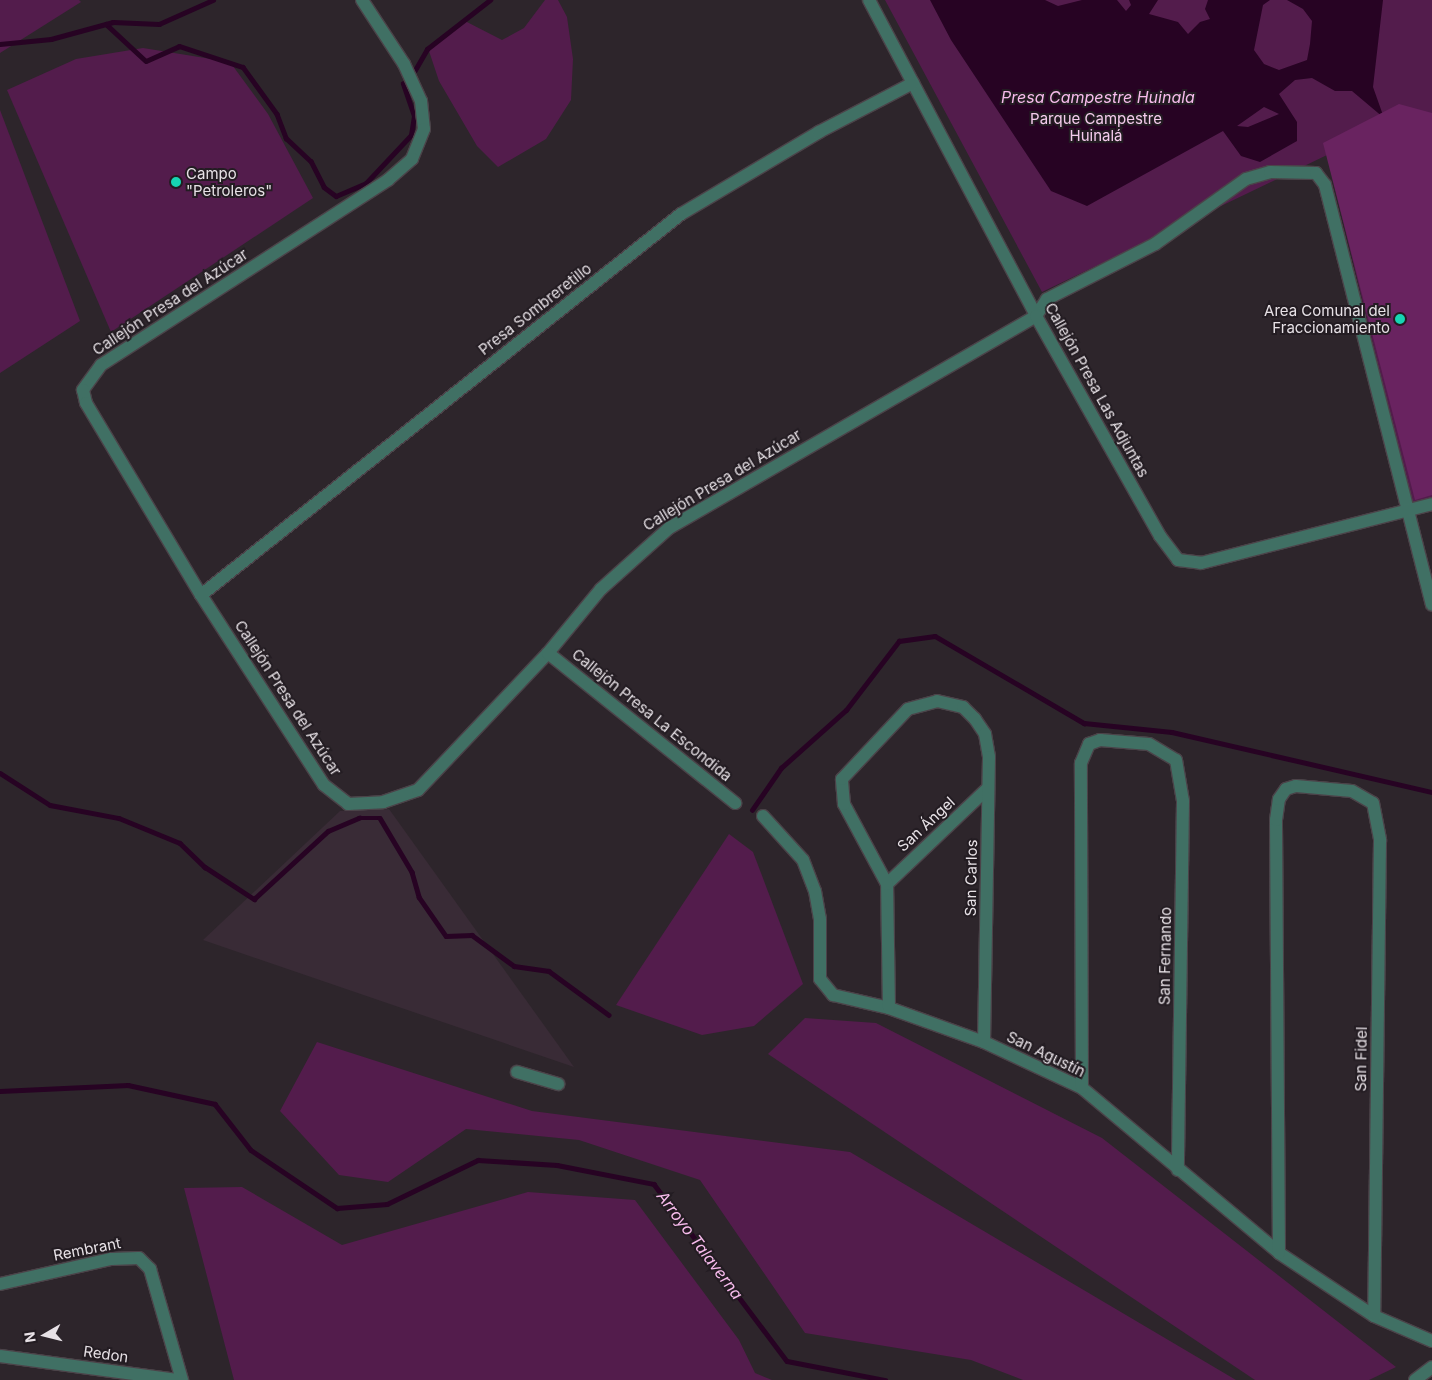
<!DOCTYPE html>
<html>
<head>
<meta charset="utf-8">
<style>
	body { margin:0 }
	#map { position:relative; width:1432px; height:1380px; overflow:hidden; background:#2d252b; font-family:Inter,sans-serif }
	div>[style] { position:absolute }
	.built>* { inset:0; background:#392b36 }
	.green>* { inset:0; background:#531c4c }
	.water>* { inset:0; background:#270323 }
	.stream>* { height:4.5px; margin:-2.25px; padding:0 2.25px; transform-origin:2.25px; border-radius:2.25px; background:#270323 }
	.building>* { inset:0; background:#692360 }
	.roads { filter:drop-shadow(1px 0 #4b4349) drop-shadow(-1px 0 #4b4349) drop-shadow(0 1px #4b4349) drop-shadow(0 -1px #4b4349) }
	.street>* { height:12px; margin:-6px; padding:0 6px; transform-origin:6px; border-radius:6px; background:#407064 }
	.dots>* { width:14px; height:14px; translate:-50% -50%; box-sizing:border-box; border:2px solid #231c22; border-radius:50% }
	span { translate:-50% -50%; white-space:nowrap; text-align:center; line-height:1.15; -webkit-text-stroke:4px #231c22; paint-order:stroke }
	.park-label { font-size:15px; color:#f4cbec }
	.poi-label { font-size:15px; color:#e7e1e6 }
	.left { translate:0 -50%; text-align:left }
	.right { translate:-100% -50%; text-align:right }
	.street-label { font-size:15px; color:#e7e1e6 }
	.water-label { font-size:16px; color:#f7bbec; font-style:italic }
	.north { position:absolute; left:20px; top:1310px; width:50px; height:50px; -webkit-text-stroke:4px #231c22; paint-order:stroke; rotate:262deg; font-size:14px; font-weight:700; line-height:20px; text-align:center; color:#e7e1e6 }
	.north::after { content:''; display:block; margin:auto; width:18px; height:22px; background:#e7e1e6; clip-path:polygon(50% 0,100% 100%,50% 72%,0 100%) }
</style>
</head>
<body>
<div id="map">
	<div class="built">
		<i style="clip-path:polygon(389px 809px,574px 1067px,203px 940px,340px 811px)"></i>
	</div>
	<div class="green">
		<i style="clip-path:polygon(0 0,79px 0,81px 2px,0 53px)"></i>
		<i style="clip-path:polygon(545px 0,558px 0,567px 17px,573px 59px,571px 100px,546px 139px,498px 167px,477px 146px,439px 81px,428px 48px,463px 20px,502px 40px,524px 28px)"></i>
		<i style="clip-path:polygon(885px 0,1432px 0,1432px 502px,1413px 508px,1327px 155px,1042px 292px)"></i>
		<i style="clip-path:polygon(143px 48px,230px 62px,268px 114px,313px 198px,111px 332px,7px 90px,76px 59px)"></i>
		<i style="clip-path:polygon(0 110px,80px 321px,0 373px)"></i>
		<i style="clip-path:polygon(729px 834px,753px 852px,803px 984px,754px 1026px,702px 1035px,616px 1005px)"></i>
		<i style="clip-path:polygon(805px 1018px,876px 1023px,1102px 1138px,1396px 1367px,1369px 1380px,1255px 1380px,768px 1054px)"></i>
		<i style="clip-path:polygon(317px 1042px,532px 1111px,850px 1152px,1236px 1380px,1023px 1380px,971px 1360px,805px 1333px,700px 1180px,579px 1140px,466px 1129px,388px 1182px,339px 1175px,280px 1111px)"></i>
		<i style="clip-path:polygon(242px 1187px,342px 1245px,528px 1192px,635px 1200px,739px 1340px,755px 1373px,772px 1380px,234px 1380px,184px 1188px)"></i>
	</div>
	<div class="water">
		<i style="clip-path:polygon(evenodd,930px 0,1045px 0,1058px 6px,1082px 0,1117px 0,1126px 11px,1131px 5px,1129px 0,1158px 0,1149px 14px,1178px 22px,1188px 34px,1200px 22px,1210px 19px,1205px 9px,1208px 0,1270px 0,1263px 5px,1254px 50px,1264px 64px,1279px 70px,1307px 60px,1310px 44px,1312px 21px,1303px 9px,1287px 0,1383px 0,1373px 87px,1384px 118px,1352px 91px,1335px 91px,1312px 78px,1295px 80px,1279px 94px,1297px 122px,1297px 141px,1260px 162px,1241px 156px,1223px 131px,1087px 206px,1051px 191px,951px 40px,930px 0,1264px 107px,1279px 114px,1248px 127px,1237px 126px,1264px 107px)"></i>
	</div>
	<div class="stream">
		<i style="left:106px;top:24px;width:54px;rotate:42.8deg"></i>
		<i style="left:146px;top:61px;width:36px;rotate:-24deg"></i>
		<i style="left:179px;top:46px;width:67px;rotate:18.2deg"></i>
		<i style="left:243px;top:67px;width:58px;rotate:54.1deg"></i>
		<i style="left:277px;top:114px;width:26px;rotate:69deg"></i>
		<i style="left:286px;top:138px;width:34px;rotate:43deg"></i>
		<i style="left:311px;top:161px;width:29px;rotate:63deg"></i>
		<i style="left:324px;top:187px;width:15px;rotate:37deg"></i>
		<i style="left:336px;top:196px;width:33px;rotate:-23deg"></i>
		<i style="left:366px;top:183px;width:66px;rotate:-46.8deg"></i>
		<i style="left:411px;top:135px;width:19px;rotate:-81deg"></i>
		<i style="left:414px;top:116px;width:34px;rotate:-109deg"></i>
		<i style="left:0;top:44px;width:51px;rotate:-5.6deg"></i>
		<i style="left:51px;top:39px;width:64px;rotate:-15.3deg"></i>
		<i style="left:113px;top:22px;width:46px;rotate:2.5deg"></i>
		<i style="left:159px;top:24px;width:59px;rotate:-24deg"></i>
		<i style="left:415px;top:70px;width:24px;rotate:-60deg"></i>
		<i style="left:427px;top:49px;width:80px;rotate:-37.9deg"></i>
		<i style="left:0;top:773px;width:59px;rotate:32.6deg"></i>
		<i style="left:50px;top:805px;width:70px;rotate:10.7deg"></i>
		<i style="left:119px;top:818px;width:66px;rotate:22.3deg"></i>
		<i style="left:180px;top:843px;width:35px;rotate:44deg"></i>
		<i style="left:205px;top:867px;width:59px;rotate:33.1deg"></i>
		<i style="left:254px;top:899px;width:100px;rotate:-42.6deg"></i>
		<i style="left:328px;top:831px;width:34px;rotate:-23deg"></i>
		<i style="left:359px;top:818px;width:21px"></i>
		<i style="left:380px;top:818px;width:63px;rotate:59.3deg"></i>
		<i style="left:412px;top:872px;width:26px;rotate:74deg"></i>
		<i style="left:419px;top:897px;width:47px;rotate:55.3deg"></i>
		<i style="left:446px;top:936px;width:26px;rotate:-2deg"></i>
		<i style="left:472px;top:935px;width:52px;rotate:36.4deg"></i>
		<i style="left:514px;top:966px;width:35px;rotate:8deg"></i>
		<i style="left:549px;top:971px;width:74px;rotate:36.3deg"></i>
		<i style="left:752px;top:810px;width:51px;rotate:-55.4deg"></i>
		<i style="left:781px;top:768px;width:87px;rotate:-41.7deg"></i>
		<i style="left:846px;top:710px;width:87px;rotate:-52.5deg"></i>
		<i style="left:899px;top:641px;width:36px;rotate:-8deg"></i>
		<i style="left:935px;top:636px;width:173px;rotate:30.3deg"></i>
		<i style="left:1084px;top:723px;width:88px;rotate:5.8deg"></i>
		<i style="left:1172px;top:732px;width:267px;rotate:13deg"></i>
		<i style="left:0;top:1091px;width:128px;rotate:-2.7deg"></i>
		<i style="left:128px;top:1085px;width:89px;rotate:12.3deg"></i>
		<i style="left:215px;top:1104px;width:58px;rotate:52deg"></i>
		<i style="left:251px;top:1150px;width:104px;rotate:34deg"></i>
		<i style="left:337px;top:1208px;width:50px;rotate:-4.6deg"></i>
		<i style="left:387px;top:1204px;width:101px;rotate:-25.8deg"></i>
		<i style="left:478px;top:1160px;width:79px;rotate:3.6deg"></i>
		<i style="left:557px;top:1165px;width:99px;rotate:11.1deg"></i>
		<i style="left:654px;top:1184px;width:221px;rotate:53.1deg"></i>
		<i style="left:787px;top:1361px;width:100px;rotate:11deg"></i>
	</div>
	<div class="building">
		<i style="clip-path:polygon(1399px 104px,1432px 113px,1432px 495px,1415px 500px,1323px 143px)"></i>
	</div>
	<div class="roads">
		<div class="street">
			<i style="left:362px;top:0;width:77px;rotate:56.7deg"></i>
			<i style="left:404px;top:64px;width:41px;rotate:65.3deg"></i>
			<i style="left:421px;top:101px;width:28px;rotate:84deg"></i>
			<i style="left:424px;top:129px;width:32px;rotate:112deg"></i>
			<i style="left:412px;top:159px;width:32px;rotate:139deg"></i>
			<i style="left:388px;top:180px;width:341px;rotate:147.2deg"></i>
			<i style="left:101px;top:365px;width:31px;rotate:126deg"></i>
			<i style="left:83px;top:390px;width:13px;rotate:77deg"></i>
			<i style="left:86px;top:403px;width:224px;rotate:59.1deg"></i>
			<i style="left:201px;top:595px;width:226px;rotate:57.1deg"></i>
			<i style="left:324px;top:785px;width:31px;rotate:38deg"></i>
			<i style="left:348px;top:804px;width:35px;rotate:-3deg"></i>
			<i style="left:383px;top:802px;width:37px;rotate:-19deg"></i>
			<i style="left:418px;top:790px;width:189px;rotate:-46.5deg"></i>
			<i style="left:548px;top:653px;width:83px;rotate:-50.4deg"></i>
			<i style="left:601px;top:589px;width:91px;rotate:-41.9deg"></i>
			<i style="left:669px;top:528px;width:424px;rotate:-30deg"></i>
			<i style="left:1036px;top:316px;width:20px;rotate:-57deg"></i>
			<i style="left:1047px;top:299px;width:121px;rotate:-27deg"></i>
			<i style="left:1155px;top:244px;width:112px;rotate:-35.5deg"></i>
			<i style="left:1246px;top:179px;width:25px;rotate:-16deg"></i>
			<i style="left:1270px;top:172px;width:46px;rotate:1.2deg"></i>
			<i style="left:1316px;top:173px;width:15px;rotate:53deg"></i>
			<i style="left:1325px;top:185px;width:433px;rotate:75.7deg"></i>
			<i style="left:869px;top:0;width:357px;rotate:62.1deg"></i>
			<i style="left:1036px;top:316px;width:253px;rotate:60.6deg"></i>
			<i style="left:1160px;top:536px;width:30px;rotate:53deg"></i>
			<i style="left:1178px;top:560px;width:23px;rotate:7deg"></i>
			<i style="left:1201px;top:563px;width:238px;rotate:-14.3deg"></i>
			<i style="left:201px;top:595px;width:613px;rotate:-38.44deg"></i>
			<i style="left:681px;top:214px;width:161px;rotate:-30.7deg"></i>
			<i style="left:819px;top:132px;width:106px;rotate:-27.5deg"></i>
			<i style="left:548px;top:653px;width:240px;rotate:38.7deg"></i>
			<i style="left:763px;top:816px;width:59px;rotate:47.7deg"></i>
			<i style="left:803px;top:860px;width:33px;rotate:69deg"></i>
			<i style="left:815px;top:891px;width:28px;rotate:80deg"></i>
			<i style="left:820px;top:919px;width:60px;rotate:90deg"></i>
			<i style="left:820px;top:979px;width:21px;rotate:51deg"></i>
			<i style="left:833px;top:995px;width:57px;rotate:13.1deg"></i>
			<i style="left:889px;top:1008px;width:101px;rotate:19.7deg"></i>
			<i style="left:984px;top:1042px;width:108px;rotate:25.1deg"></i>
			<i style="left:1082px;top:1088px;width:257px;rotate:39.9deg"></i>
			<i style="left:1279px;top:1253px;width:114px;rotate:33.6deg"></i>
			<i style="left:1374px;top:1316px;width:63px;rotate:23.3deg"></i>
			<i style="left:887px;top:884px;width:139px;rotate:-43.5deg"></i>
			<i style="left:889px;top:1008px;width:124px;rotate:-90.9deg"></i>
			<i style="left:887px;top:884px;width:91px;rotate:-118.3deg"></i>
			<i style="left:844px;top:804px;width:25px;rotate:-95deg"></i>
			<i style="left:842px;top:779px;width:96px;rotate:-46.7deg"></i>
			<i style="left:908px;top:709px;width:30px;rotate:-15deg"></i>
			<i style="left:937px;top:701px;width:27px;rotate:13deg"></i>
			<i style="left:963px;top:707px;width:17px;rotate:45deg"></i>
			<i style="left:975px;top:719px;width:18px;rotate:56deg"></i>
			<i style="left:985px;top:734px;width:23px;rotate:80deg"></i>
			<i style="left:989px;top:757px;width:285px;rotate:91deg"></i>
			<i style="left:517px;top:1072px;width:43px;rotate:16.3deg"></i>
			<i style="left:1082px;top:1088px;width:325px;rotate:-90.2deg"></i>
			<i style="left:1081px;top:763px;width:21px;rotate:-67deg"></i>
			<i style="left:1089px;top:744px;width:12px;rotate:-20deg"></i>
			<i style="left:1100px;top:740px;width:49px;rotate:4.7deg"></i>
			<i style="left:1149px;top:744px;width:31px;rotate:31deg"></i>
			<i style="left:1176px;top:760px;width:42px;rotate:80.3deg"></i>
			<i style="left:1183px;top:801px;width:369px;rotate:90.8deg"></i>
			<i style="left:1279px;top:1253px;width:433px;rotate:-90.4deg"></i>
			<i style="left:1276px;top:820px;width:21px;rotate:-82deg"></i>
			<i style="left:1279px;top:799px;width:12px;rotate:-55deg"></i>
			<i style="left:1286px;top:789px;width:10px;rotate:-17deg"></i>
			<i style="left:1296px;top:786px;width:56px;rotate:5.1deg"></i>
			<i style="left:1352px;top:791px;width:24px;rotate:30deg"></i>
			<i style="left:1373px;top:803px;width:38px;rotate:79deg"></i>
			<i style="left:1380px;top:840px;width:476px;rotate:90.7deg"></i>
			<i style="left:0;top:1284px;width:114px;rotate:-12.7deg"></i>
			<i style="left:111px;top:1259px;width:28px;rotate:-2deg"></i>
			<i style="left:139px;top:1258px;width:16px;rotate:45deg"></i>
			<i style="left:150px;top:1269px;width:116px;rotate:73.9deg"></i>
			<i style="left:0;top:1356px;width:180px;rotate:7.7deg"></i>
			<i style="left:1415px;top:1380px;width:21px;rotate:-37deg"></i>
		</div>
	</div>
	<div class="dots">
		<i style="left:176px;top:182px;background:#16d5b3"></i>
		<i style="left:1400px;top:319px;background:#16d5b3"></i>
	</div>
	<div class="park-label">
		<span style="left:1096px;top:127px">Parque Campestre<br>Huinalá</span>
	</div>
	<div class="poi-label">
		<span class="left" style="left:186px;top:182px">Campo<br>"Petroleros"</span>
		<span class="right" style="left:1390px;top:319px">Area Comunal del<br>Fraccionamiento</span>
	</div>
	<div class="street-label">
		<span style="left:170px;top:302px;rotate:-33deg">Callejón Presa del Azúcar</span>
		<span style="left:535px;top:309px;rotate:-38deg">Presa Sombreretillo</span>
		<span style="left:1097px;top:390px;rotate:61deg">Callejón Presa Las Adjuntas</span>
		<span style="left:722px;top:480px;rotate:-31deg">Callejón Presa del Azúcar</span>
		<span style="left:288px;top:698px;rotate:57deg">Callejón Presa del Azúcar</span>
		<span style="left:652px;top:715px;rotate:39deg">Callejón Presa La Escondida</span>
		<span style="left:926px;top:824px;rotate:-43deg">San Ángel</span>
		<span style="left:971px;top:878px;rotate:-89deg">San Carlos</span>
		<span style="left:1165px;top:956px;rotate:-89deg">San Fernando</span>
		<span style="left:1046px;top:1054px;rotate:26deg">San Agustín</span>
		<span style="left:1361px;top:1059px;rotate:-89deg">San Fidel</span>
		<span style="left:87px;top:1249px;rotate:-11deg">Rembrant</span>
		<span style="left:106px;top:1354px;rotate:8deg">Redon</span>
	</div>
	<div class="water-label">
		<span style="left:1098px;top:97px">Presa Campestre Huinala</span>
		<span style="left:700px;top:1245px;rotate:53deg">Arroyo Talaverna</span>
	</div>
	<div class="north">N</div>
</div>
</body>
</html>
